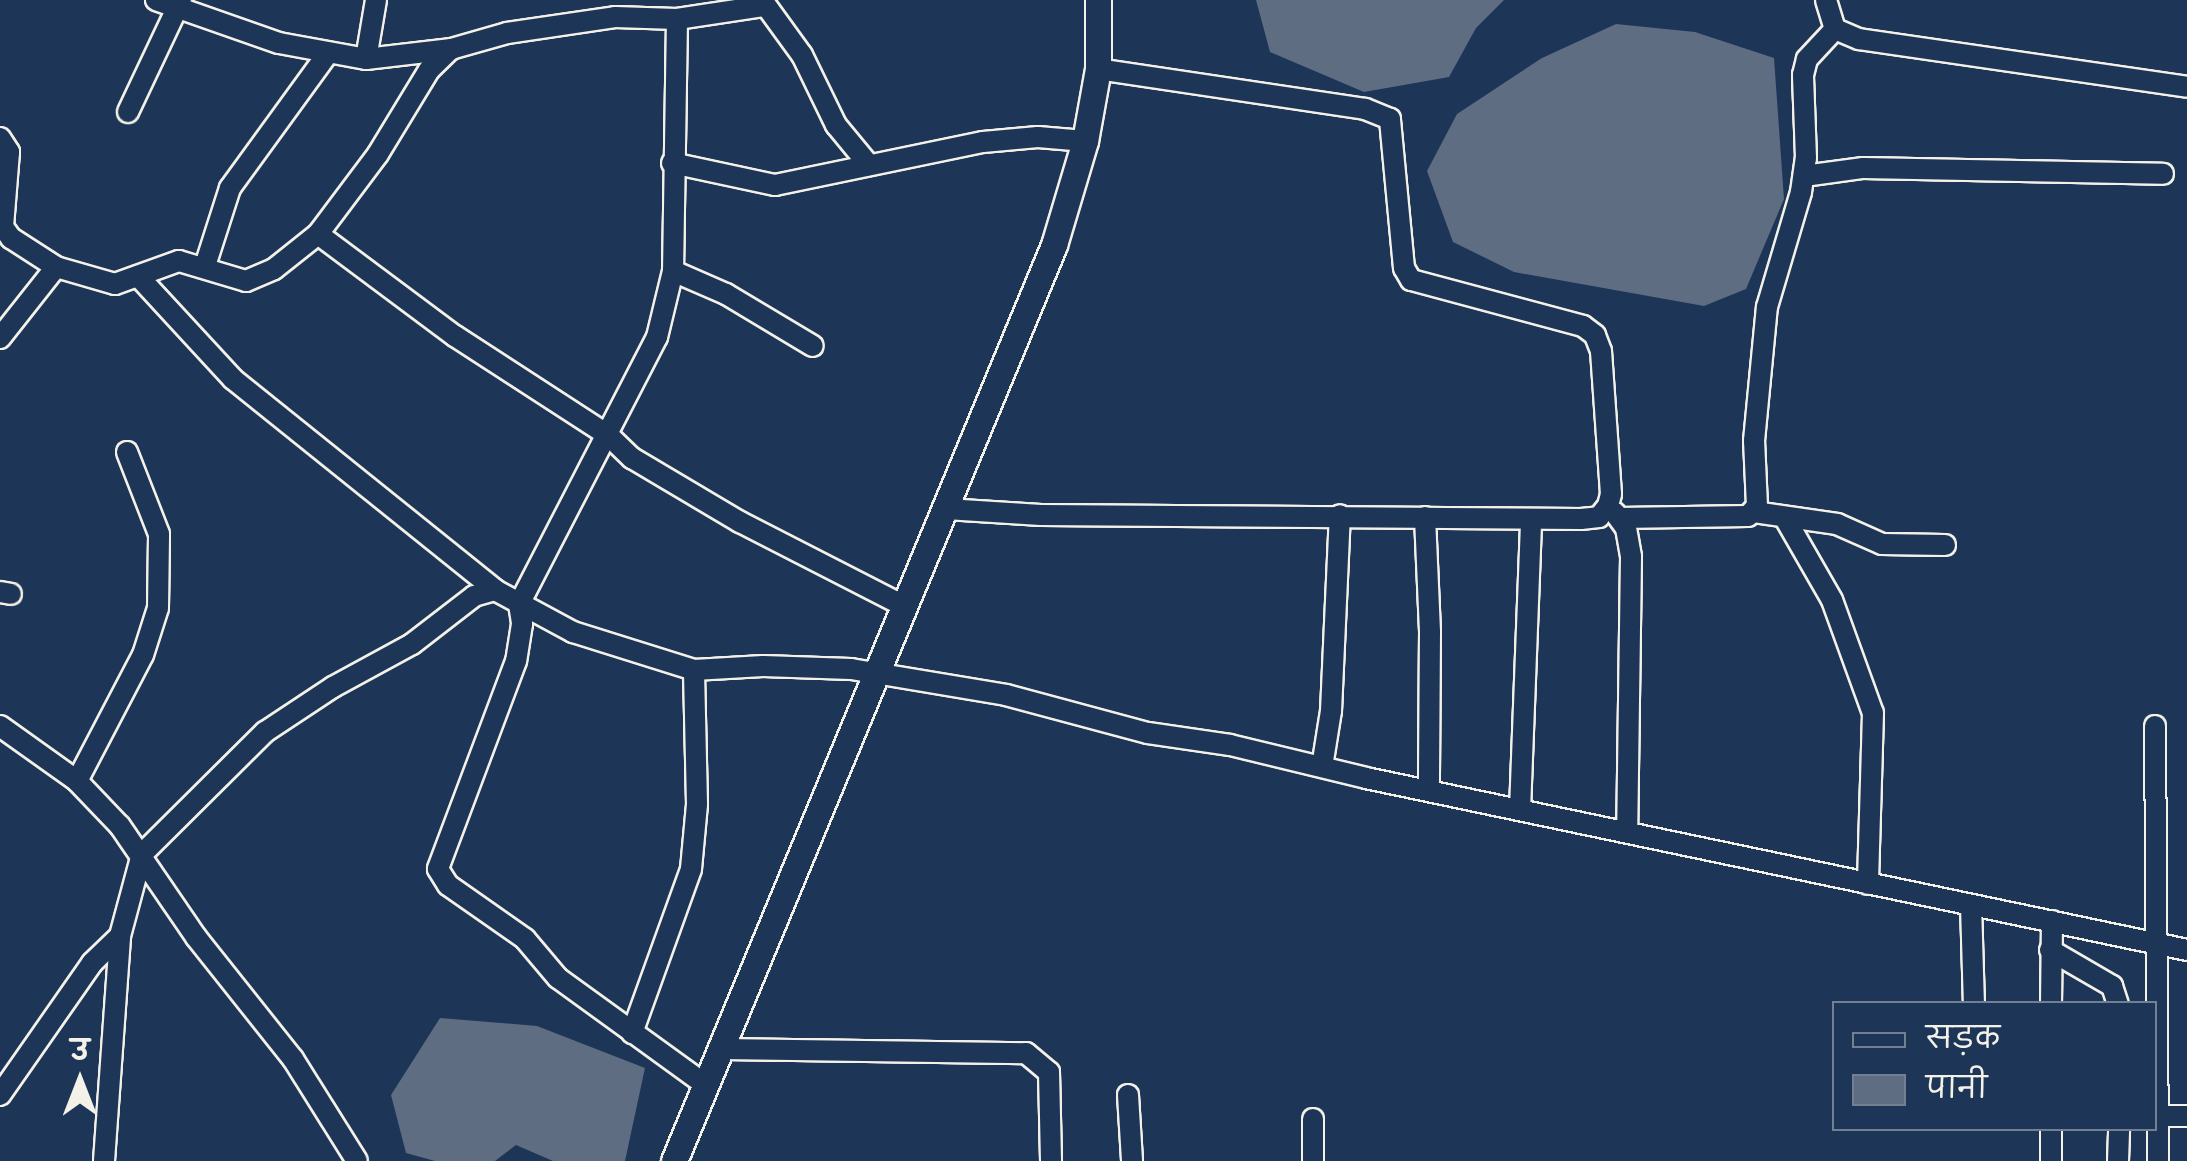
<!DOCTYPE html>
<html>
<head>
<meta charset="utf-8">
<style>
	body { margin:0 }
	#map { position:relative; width:2187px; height:1161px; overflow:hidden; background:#1d3557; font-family:Sriracha,"Playpen Sans Deva",sans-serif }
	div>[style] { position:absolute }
	.water>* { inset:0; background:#5e6d82 }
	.roads { filter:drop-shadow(2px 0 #f4f1e8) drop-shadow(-2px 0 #f4f1e8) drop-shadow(0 2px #f4f1e8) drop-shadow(0 -2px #f4f1e8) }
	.minor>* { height:20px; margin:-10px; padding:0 10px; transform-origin:10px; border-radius:10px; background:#1d3557 }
	.major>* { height:25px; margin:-12.5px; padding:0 12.5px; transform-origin:12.5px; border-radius:12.5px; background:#1d3557 }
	span { translate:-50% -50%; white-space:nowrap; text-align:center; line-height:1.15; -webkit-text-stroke:8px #1d3557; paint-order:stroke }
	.legend { position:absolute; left:1832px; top:1001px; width:325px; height:130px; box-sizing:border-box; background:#1d3557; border:2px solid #738091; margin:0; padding:12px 18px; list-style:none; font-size:30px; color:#f4f1e8 }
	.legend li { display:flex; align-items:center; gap:20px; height:50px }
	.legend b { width:50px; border:2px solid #738091 }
	.north { position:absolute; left:30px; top:1031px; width:100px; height:100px; -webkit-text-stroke:8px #1d3557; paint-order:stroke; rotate:0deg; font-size:28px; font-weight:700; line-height:40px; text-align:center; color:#f4f1e8 }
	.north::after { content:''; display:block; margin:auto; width:35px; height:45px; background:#f4f1e8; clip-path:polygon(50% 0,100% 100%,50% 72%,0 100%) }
</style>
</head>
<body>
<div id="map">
	<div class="water">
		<i style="clip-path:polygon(1256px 0,1504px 0,1476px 28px,1449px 77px,1364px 92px,1270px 52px)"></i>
		<i style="clip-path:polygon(1616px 24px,1695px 32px,1774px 58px,1784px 199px,1746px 289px,1704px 306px,1514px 272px,1453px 242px,1427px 171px,1457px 114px,1542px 58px)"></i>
		<i style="clip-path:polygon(440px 1018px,537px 1026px,645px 1068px,625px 1161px,553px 1161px,516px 1145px,495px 1161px,435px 1161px,406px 1153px,391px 1095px)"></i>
	</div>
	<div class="roads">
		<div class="minor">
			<i style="left:156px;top:0;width:130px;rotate:19.3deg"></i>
			<i style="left:279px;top:43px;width:88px;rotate:10.4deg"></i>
			<i style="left:366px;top:59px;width:86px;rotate:-6.7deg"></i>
			<i style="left:762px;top:0;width:68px;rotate:54deg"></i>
			<i style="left:802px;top:55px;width:78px;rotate:64.1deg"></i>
			<i style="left:836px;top:125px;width:52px;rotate:50.5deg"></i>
			<i style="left:1826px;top:0;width:30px;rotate:73deg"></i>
			<i style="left:1835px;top:29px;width:26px;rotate:23deg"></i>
			<i style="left:1859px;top:39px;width:331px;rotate:8.3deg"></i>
			<i style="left:677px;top:19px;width:252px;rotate:90.9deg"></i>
			<i style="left:673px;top:271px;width:68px;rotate:103.6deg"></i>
			<i style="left:657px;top:337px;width:301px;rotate:117.3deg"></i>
			<i style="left:519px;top:604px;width:20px;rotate:81deg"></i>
			<i style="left:522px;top:624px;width:37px;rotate:99deg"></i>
			<i style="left:516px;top:661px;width:222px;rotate:110.6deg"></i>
			<i style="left:438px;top:869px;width:19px;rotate:58deg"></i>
			<i style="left:448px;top:885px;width:94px;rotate:35deg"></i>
			<i style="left:525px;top:939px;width:51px;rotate:49.8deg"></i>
			<i style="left:558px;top:978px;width:183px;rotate:35.9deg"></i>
			<i style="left:366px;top:59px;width:60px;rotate:-80.4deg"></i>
			<i style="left:128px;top:112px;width:124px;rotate:-64.7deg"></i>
			<i style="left:0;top:138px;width:17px;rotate:57deg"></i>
			<i style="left:9px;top:152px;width:75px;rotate:94.6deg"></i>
			<i style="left:3px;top:227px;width:14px;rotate:54deg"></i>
			<i style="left:11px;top:238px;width:54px;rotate:32.8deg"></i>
			<i style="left:672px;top:163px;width:105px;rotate:12.1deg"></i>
			<i style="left:775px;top:185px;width:212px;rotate:-11.7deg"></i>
			<i style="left:983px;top:142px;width:55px;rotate:-5.2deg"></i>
			<i style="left:1038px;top:137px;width:47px;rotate:4.9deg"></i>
			<i style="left:1804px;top:176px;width:60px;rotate:-7.7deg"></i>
			<i style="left:1863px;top:168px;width:300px;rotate:1.1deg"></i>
			<i style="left:318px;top:234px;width:171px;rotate:36.7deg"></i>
			<i style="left:455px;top:336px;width:184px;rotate:33deg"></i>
			<i style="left:609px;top:436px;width:32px;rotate:44deg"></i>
			<i style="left:632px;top:458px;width:126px;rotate:30.7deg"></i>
			<i style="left:740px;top:522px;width:186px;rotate:27.1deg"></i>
			<i style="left:205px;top:266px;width:82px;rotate:-72.2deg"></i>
			<i style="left:230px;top:188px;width:167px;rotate:-54deg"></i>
			<i style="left:673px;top:271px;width:58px;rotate:23.5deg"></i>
			<i style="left:726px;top:294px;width:101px;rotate:30.9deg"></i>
			<i style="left:138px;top:276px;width:140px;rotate:47.3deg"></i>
			<i style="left:233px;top:379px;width:336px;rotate:38.8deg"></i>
			<i style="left:0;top:338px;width:90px;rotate:-51.7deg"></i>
			<i style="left:56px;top:267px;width:61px;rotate:16.1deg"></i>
			<i style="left:115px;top:284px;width:68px;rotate:-19.8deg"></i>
			<i style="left:179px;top:261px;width:70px;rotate:16.6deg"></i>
			<i style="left:246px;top:281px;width:30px;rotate:-23deg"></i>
			<i style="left:274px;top:269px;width:56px;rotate:-38.5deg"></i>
			<i style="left:318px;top:234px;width:100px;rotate:-53.1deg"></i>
			<i style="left:378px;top:154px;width:98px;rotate:-58.7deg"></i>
			<i style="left:429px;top:70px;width:30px;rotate:-44deg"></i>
			<i style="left:451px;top:49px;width:58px;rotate:-15.9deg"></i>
			<i style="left:507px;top:33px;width:109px;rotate:-8.4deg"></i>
			<i style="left:615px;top:17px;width:62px;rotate:1.8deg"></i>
			<i style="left:677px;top:19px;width:87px;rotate:-8.6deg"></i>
			<i style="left:946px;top:509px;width:95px;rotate:3.6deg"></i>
			<i style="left:1041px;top:515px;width:540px;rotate:0.42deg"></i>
			<i style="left:1581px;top:519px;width:18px;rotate:-6deg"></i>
			<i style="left:1599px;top:517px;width:14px;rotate:-51deg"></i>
			<i style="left:1608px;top:506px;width:12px;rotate:-76deg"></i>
			<i style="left:1611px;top:494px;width:143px;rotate:-94deg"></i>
			<i style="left:1601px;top:351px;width:17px;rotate:-111deg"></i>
			<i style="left:1595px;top:335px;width:15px;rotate:-143deg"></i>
			<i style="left:1583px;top:326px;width:178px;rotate:-165deg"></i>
			<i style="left:1411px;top:280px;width:14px;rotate:-120deg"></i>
			<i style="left:1404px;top:268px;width:150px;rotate:-95.4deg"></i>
			<i style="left:1390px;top:119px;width:27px;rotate:-158deg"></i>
			<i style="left:1365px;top:109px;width:270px;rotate:-171.5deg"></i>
			<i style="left:1754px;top:512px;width:84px;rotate:8.2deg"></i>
			<i style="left:1837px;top:524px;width:49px;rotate:24deg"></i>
			<i style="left:1882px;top:544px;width:63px;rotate:0.9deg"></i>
			<i style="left:1615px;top:513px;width:19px;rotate:54deg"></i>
			<i style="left:1626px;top:528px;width:29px;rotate:80deg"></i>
			<i style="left:1631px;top:557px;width:274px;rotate:90.8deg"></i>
			<i style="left:1425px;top:517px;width:115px;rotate:87.5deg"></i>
			<i style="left:1430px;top:632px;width:157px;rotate:90.4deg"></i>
			<i style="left:1620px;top:518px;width:128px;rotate:-0.9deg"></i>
			<i style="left:1748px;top:516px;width:13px;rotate:-48deg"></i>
			<i style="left:1757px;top:506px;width:65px;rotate:-92.6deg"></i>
			<i style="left:1754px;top:441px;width:135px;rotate:-84.5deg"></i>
			<i style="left:1767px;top:307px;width:120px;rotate:-73.5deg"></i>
			<i style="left:1801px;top:192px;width:34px;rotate:-82deg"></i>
			<i style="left:1806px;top:158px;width:83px;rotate:-92.1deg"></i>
			<i style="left:1803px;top:75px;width:16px;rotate:-76deg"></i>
			<i style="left:1807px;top:59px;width:41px;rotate:-47deg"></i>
			<i style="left:1786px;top:520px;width:92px;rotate:60.1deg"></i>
			<i style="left:1832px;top:600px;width:120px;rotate:70.1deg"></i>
			<i style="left:1873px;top:713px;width:171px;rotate:91.7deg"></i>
			<i style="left:0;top:592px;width:11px;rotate:10deg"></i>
			<i style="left:0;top:726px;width:95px;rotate:35.5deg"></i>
			<i style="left:77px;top:781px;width:62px;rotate:46.3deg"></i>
			<i style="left:120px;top:826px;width:135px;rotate:55.6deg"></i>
			<i style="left:196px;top:937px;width:156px;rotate:51.5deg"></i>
			<i style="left:293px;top:1059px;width:120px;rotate:57.9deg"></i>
			<i style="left:2155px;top:726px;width:435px;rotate:89.6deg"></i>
			<i style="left:1322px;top:767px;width:57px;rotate:-80.9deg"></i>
			<i style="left:1331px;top:711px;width:196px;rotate:-87.4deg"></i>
			<i style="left:77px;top:781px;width:142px;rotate:-62.4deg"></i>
			<i style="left:143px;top:655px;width:49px;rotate:-72.3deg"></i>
			<i style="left:158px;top:608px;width:74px;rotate:-89.2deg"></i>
			<i style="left:159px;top:534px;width:88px;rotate:-111.3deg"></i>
			<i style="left:1520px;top:810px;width:291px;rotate:-87.8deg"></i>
			<i style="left:1971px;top:905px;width:99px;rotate:88.3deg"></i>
			<i style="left:2050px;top:950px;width:72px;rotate:30.1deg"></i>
			<i style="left:2112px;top:986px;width:19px;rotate:72deg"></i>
			<i style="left:2051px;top:1004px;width:83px;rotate:-89.3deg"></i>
			<i style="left:632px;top:1033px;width:174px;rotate:-70.2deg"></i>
			<i style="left:691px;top:869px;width:65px;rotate:-84.7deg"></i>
			<i style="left:697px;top:804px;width:134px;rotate:-91.3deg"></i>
			<i style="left:722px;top:1049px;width:304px;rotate:0.8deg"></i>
			<i style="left:1026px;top:1053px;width:30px;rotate:40deg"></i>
			<i style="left:1049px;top:1072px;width:89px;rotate:88.7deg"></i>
			<i style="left:0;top:1095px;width:161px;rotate:-55.1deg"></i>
			<i style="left:92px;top:963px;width:39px;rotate:-44deg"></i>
			<i style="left:1128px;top:1095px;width:66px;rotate:86.5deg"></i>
			<i style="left:2157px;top:1116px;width:30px"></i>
			<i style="left:1313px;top:1119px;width:42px;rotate:90deg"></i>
			<i style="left:2051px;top:1128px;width:33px;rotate:90deg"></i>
			<i style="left:104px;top:1161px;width:226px;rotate:-85.9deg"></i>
			<i style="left:120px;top:936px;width:85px;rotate:-75deg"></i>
			<i style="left:142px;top:854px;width:173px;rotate:-44.8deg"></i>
			<i style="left:265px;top:732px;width:82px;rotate:-33.5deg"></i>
			<i style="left:333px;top:687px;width:90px;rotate:-28.6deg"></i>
			<i style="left:412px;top:644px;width:78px;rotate:-37.7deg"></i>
			<i style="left:474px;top:596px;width:22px;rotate:-16deg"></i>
			<i style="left:495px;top:590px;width:89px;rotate:28.3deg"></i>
			<i style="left:573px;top:632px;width:127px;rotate:17.4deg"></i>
			<i style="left:694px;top:670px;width:69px;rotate:-3.3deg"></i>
			<i style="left:763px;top:666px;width:88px;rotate:2deg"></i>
			<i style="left:851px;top:669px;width:157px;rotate:9.5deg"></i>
			<i style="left:1006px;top:695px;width:147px;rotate:15deg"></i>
			<i style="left:1148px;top:733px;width:83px;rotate:8.3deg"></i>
			<i style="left:1230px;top:745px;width:140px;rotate:13.6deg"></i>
			<i style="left:1366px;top:778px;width:839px;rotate:11.83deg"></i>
			<i style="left:2118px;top:1161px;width:33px;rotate:-88deg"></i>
		</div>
		<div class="major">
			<i style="left:674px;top:1161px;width:992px;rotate:-67.47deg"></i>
			<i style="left:1054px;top:245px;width:109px;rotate:-73.4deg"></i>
			<i style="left:1085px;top:141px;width:73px;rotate:-79.8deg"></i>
			<i style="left:1098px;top:69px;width:69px;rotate:-90deg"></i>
		</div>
	</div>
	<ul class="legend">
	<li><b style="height:12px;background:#1d3557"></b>सड़क</li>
	<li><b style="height:28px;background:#5e6d82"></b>पानी</li>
	</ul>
	<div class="north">उ</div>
</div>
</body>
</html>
